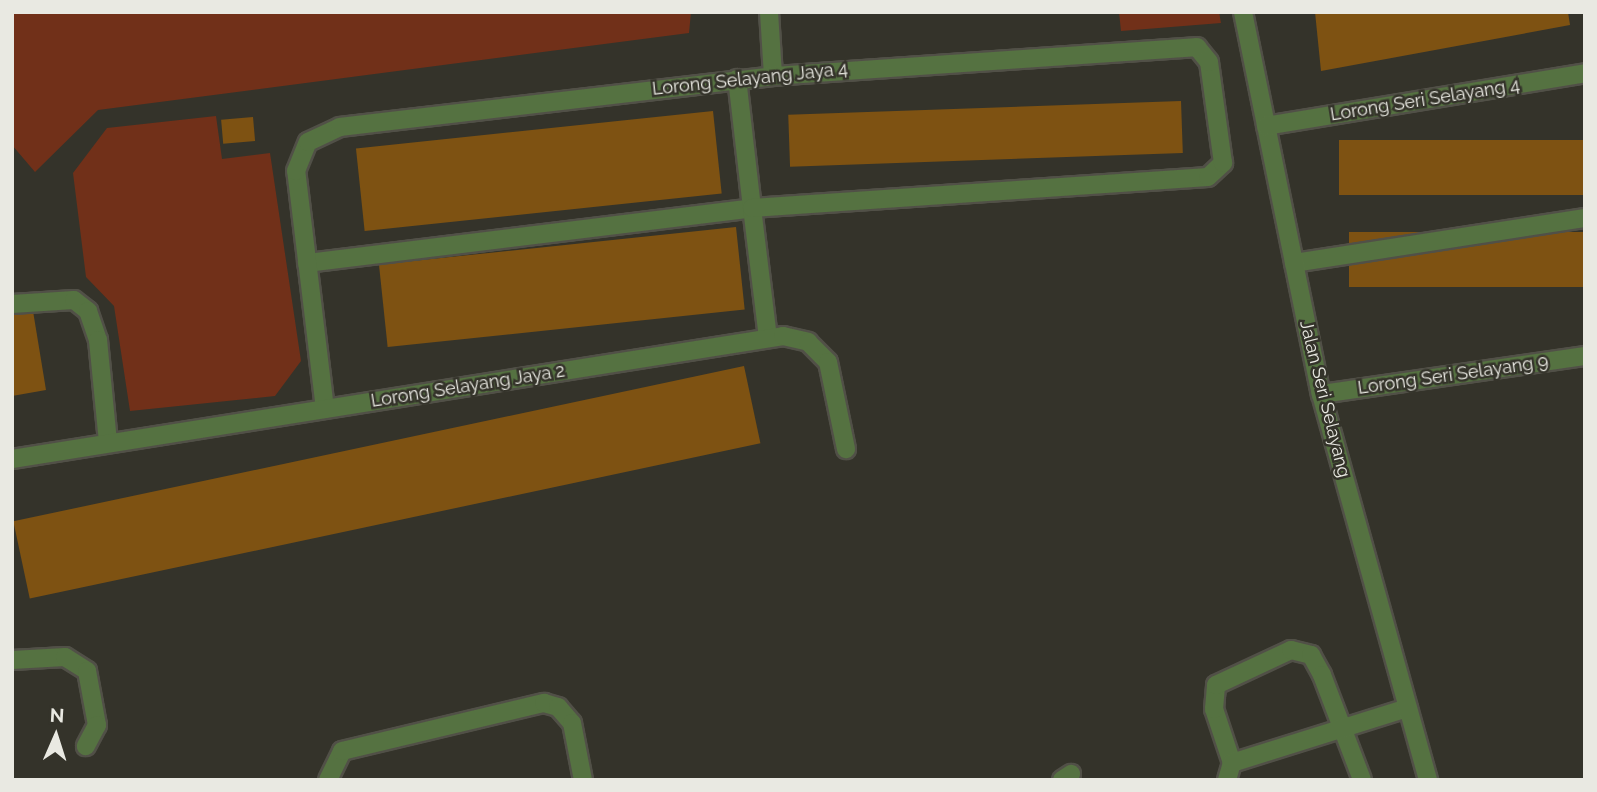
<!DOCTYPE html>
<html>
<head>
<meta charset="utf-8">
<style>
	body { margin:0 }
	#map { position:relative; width:1597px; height:792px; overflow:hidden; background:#34332a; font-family:Raleway,sans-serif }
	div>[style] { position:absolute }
	.green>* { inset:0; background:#713019 }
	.building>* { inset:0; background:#7e5212; transform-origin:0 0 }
	.roads { filter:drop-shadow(2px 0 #515047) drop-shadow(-2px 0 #515047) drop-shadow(0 2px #515047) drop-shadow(0 -2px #515047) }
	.lane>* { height:18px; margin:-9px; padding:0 9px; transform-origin:9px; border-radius:9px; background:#557241 }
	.street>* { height:18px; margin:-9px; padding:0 9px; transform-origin:9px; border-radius:9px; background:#557241 }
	span { translate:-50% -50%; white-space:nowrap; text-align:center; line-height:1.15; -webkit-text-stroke:5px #34332a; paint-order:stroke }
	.street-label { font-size:18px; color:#e9e9e2 }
	.frame { position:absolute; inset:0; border:14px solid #e9e9e2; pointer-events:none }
	.north { position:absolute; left:21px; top:701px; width:70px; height:70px; -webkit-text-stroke:5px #34332a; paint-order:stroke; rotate:3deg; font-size:19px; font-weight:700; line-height:28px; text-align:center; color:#e9e9e2 }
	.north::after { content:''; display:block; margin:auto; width:24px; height:32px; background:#e9e9e2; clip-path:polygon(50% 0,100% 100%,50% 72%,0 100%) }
</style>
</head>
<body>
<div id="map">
	<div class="green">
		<i style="clip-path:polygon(12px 12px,691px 12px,689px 33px,98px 110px,35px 172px,12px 145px)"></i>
		<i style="clip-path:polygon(1119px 12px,1219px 12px,1221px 23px,1121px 31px)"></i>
		<i style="clip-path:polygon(216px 116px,222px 159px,270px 153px,301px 361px,275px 396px,130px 411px,114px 306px,86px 277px,73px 173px,107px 128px)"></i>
	</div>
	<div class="building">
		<i style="clip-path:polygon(1315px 12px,1568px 12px,1570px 25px,1321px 71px)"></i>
		<i style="left:1181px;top:101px;width:52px;height:393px;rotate:88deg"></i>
		<i style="left:713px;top:111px;width:83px;height:359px;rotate:84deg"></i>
		<i style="left:253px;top:117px;width:24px;height:32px;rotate:85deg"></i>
		<i style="left:1585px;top:140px;width:55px;height:246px;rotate:90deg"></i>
		<i style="left:736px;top:227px;width:83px;height:359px;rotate:84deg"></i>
		<i style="left:1585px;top:232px;width:55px;height:236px;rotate:90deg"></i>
		<i style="clip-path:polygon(33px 311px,46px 390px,12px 396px,12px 314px)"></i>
		<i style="left:744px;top:366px;width:79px;height:747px;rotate:78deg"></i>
	</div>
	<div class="roads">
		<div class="lane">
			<i style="left:769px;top:12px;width:64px;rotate:86.4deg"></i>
			<i style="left:307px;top:263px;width:448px;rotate:-7deg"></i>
			<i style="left:752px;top:208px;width:130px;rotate:-96.6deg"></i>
			<i style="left:1294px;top:263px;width:294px;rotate:-8.8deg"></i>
			<i style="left:12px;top:304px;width:62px;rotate:-3.7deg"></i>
			<i style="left:74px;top:300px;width:18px;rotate:38deg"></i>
			<i style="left:88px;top:311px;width:31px;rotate:71deg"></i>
			<i style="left:98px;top:340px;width:102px;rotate:84.4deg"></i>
			<i style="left:768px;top:338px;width:131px;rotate:-97deg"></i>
			<i style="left:752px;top:208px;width:457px;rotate:-3.9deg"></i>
			<i style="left:1208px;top:177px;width:21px;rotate:-43deg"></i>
			<i style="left:1223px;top:163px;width:102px;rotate:-97.9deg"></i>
			<i style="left:1209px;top:62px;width:19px;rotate:-129deg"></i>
			<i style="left:12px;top:660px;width:53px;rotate:-3.2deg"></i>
			<i style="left:65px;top:657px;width:26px;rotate:32deg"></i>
			<i style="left:87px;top:671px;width:55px;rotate:79.5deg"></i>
			<i style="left:97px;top:725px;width:24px;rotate:118deg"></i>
			<i style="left:1232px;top:763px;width:57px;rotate:-108.4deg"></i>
			<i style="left:1214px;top:709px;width:24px;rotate:-85deg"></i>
			<i style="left:1216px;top:685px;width:83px;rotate:-25deg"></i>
			<i style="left:1291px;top:650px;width:21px;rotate:14deg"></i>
			<i style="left:1311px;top:655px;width:23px;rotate:61deg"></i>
			<i style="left:1322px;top:675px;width:112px;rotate:69.1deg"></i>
			<i style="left:328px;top:780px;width:32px;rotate:-64deg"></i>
			<i style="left:342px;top:751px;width:208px;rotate:-13.4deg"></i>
			<i style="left:544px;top:703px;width:15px;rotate:16deg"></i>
			<i style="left:558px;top:707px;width:21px;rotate:49deg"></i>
			<i style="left:572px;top:723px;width:58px;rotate:79.1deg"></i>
			<i style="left:1062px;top:780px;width:11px;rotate:-34deg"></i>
			<i style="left:1227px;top:780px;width:18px;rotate:-74deg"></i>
			<i style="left:1232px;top:763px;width:184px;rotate:-17.4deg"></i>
		</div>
		<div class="street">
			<i style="left:1243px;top:12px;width:390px;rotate:78.5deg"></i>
			<i style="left:1321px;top:394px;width:401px;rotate:74.5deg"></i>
			<i style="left:1266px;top:126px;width:323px;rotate:-9.4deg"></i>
			<i style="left:1321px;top:394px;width:267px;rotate:-8.2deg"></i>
			<i style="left:325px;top:409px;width:240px;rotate:-96.9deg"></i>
			<i style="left:296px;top:171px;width:31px;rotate:-68deg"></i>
			<i style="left:308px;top:142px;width:35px;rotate:-25deg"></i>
			<i style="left:340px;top:127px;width:436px;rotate:-6.7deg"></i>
			<i style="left:773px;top:76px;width:425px;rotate:-3.9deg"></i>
			<i style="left:12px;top:459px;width:781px;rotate:-9.06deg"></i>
			<i style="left:783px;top:336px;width:26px;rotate:13deg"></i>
			<i style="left:808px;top:342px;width:28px;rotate:45deg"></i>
			<i style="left:828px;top:362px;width:89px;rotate:78.3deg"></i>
		</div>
	</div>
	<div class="street-label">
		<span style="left:750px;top:79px;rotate:-6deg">Lorong Selayang Jaya 4</span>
		<span style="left:1425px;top:100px;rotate:-9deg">Lorong Seri Selayang 4</span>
		<span style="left:1453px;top:375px;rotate:-8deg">Lorong Seri Selayang 9</span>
		<span style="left:468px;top:386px;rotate:-9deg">Lorong Selayang Jaya 2</span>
		<span style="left:1325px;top:399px;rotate:76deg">Jalan Seri Selayang</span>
	</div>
	<div class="frame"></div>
	<div class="north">N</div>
</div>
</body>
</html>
